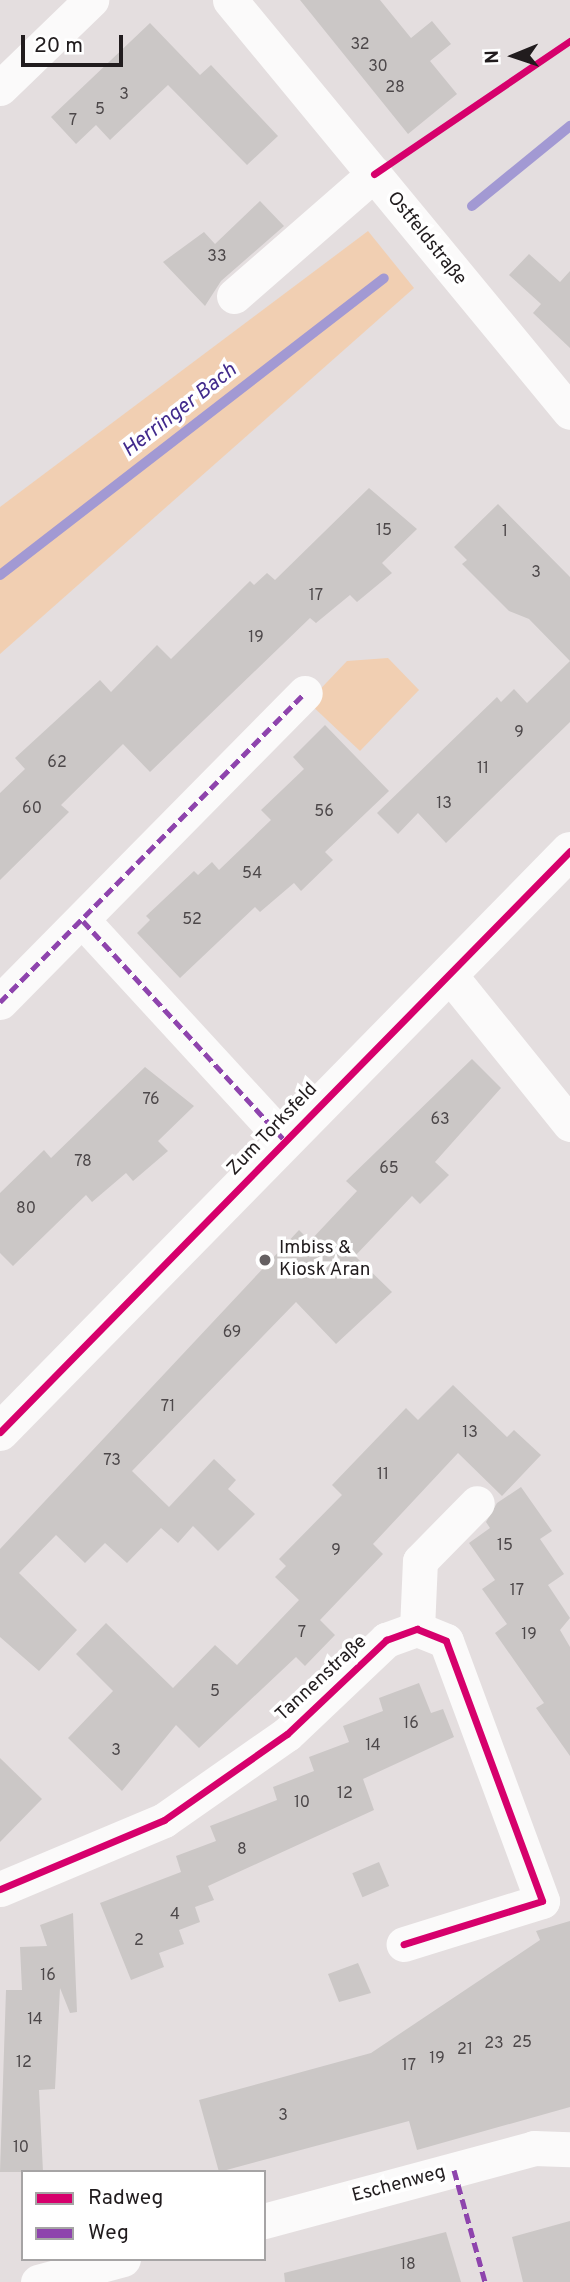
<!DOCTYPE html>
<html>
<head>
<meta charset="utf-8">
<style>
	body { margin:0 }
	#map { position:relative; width:570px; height:2282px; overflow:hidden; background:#e4dedf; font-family:Overpass,sans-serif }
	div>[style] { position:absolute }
	.green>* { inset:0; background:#f1cfb2 }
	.stream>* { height:10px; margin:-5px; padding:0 5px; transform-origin:5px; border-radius:5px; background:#a299d3 }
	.building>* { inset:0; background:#cbc7c6; transform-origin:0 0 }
	.minor>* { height:35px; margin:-17.5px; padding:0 17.5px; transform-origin:17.5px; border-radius:17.5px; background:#fbfafa }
	.major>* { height:38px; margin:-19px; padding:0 19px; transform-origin:19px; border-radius:19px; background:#fbfafa }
	.quiet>* { height:5px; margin-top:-2.5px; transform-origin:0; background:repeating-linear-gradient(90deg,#8e44ad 0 10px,transparent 0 15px) }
	.cycleway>* { height:7px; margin:-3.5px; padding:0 3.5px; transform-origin:3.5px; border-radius:3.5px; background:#d6006c }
	.dots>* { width:19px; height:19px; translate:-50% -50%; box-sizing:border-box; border:4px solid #fff; border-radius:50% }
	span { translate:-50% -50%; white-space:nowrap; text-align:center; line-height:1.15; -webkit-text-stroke:7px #fff; paint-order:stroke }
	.number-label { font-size:16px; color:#4d484a }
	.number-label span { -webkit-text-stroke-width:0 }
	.street-label { font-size:19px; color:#211c1e }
	.poi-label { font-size:19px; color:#211c1e }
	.left { translate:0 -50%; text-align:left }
	.water-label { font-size:21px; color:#412a8c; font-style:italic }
	.legend { position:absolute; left:21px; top:2170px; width:245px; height:91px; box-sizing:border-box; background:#fff; border:2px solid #a6a4a5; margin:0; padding:9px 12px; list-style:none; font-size:21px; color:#211c1e }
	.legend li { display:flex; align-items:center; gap:14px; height:35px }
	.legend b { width:35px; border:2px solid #a6a4a5 }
	.north { position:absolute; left:479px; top:21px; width:70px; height:70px; -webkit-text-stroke:5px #fff; paint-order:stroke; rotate:268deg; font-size:19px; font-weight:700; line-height:28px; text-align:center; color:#211c1e }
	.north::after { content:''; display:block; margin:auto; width:24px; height:32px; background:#211c1e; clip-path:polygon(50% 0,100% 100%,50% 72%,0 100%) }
	.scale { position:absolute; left:21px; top:35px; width:102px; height:32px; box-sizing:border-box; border:4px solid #211c1e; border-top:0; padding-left:9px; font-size:21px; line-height:24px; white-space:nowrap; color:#211c1e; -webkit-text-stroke:5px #fff; paint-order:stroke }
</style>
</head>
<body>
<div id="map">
	<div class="green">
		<i style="clip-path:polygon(368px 231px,414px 288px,0 654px,0 507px)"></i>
		<i style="clip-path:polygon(388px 658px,419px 690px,360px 751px,308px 702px,347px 661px)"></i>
	</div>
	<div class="stream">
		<i style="left:472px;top:206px;width:127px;rotate:-39.2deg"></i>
		<i style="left:0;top:575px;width:485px;rotate:-37.7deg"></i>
	</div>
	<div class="building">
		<i style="clip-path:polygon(300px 0,380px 0,411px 38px,432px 21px,451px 44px,430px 61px,457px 94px,408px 134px)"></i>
		<i style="clip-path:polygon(150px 23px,200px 75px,211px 65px,278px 136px,247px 165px,168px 85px,110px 140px,96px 125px,76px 144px,51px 117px)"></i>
		<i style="clip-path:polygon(260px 201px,284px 226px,221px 281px,205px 306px,163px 262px,204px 232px,215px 244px)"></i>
		<i style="clip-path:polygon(529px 254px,560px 282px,570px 271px,570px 348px,533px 313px,541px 304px,509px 275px)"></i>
		<i style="clip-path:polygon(369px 488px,417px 529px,382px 563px,392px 573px,357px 602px,350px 595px,316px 623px,310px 618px,150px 772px,123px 744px,61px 805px,69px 812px,0 880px,0 793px,25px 769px,15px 758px,100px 680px,111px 692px,157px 645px,171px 659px,250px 581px,254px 585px,267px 573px,275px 580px)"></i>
		<i style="clip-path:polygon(498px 504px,570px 577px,570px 661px,529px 619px,509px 611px,462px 564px,467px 560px,454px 547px)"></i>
		<i style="clip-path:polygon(570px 661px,570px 722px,446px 843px,418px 813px,398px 834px,377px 813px,497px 697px,501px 702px,514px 689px,527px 703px)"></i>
		<i style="clip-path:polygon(325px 725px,389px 791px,325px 852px,333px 860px,301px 891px,294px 883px,260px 912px,255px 907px,180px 978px,137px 933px,150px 920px,146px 916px,194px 871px,198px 875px,212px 862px,219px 870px,271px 820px,261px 810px,304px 769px,293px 757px)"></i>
		<i style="clip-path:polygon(472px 1059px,501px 1088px,435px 1162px,449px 1175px,420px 1204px,412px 1196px,355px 1256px,392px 1292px,336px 1344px,296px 1302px,132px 1471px,169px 1507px,214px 1459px,236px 1480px,228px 1489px,255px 1514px,218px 1551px,193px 1526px,178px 1543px,161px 1528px,127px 1563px,105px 1543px,85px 1563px,56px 1535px,19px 1573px,77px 1630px,39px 1671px,0 1637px,0 1549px,299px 1230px,310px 1241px,357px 1191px,346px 1181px)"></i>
		<i style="clip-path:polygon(145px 1067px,194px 1106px,158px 1141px,168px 1151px,133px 1181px,126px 1173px,92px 1202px,86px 1195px,13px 1266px,0 1253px,0 1193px,44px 1150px,51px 1158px)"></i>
		<i style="clip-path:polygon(453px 1385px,507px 1437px,514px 1430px,541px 1455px,502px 1496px,458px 1453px,373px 1544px,383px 1554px,320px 1620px,335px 1635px,305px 1666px,296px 1657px,199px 1748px,176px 1725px,122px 1791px,68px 1738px,113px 1691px,76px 1654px,106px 1623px,173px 1688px,215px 1645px,237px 1665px,299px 1600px,275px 1577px,286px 1566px,279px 1559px,342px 1495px,332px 1485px,406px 1408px,418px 1420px)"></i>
		<i style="clip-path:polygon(521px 1487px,552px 1531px,540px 1539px,564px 1574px,548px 1585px,570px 1618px,560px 1630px,570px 1647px,570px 1756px,536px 1708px,544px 1703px,495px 1633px,507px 1624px,482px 1589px,495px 1580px,469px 1543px,490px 1528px,486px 1522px,497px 1503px)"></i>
		<i style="clip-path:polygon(419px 1683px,431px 1713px,443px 1709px,454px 1737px,363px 1779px,374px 1810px,208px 1886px,214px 1900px,195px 1907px,200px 1922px,179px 1930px,184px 1944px,159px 1953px,164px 1967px,131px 1980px,100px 1903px,181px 1872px,176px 1856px,216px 1841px,210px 1826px,277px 1800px,273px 1787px,314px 1771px,309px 1757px,349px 1742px,343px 1726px,383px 1711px,379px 1698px)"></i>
		<i style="clip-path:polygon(0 1758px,42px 1799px,0 1842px)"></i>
		<i style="left:379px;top:1862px;width:26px;height:29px;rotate:67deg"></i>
		<i style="clip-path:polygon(73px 1913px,77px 2012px,70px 2013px,60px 1988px,55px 2089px,39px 2090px,43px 2172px,0 2172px,6px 1990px,22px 1990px,20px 1947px,47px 1946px,40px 1925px)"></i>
		<i style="clip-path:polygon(570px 1921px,570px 2107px,417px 2150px,409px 2121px,219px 2172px,199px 2100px,371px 2053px,540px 1940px,536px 1931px)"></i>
		<i style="clip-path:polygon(358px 1963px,371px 1993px,339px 2002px,328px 1974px)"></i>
		<i style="clip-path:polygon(570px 2221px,570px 2282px,523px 2282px,512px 2237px)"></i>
		<i style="clip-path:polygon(446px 2232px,461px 2282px,285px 2282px,284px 2273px)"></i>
	</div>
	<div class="minor">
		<i style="left:230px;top:0;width:534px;rotate:50.47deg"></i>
		<i style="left:0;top:88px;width:127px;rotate:-44deg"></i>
		<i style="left:234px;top:296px;width:186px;rotate:-41.1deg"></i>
		<i style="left:83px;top:921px;width:299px;rotate:47.4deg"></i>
		<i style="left:448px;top:973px;width:194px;rotate:51.1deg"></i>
		<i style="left:0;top:1002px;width:434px;rotate:-45.4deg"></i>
		<i style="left:417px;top:1629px;width:68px;rotate:-87.5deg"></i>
		<i style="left:420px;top:1561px;width:81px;rotate:-45.5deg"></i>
		<i style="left:0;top:1889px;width:178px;rotate:-22.8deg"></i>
		<i style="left:164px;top:1820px;width:150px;rotate:-35deg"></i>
		<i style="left:287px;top:1734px;width:137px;rotate:-43.5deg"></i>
		<i style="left:386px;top:1640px;width:33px;rotate:-20deg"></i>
		<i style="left:417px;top:1629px;width:31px;rotate:22deg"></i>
		<i style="left:446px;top:1641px;width:277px;rotate:69.7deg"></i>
		<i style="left:542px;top:1901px;width:145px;rotate:162.7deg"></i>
		<i style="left:264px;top:2221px;width:280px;rotate:-15.1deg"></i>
		<i style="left:534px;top:2148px;width:36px;rotate:2deg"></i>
		<i style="left:38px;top:2282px;width:88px;rotate:-15.1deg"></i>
	</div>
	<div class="major">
		<i style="left:0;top:1432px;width:814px;rotate:-45.55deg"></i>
	</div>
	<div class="quiet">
		<i style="left:83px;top:921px;width:299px;rotate:47.4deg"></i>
		<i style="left:0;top:1002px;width:434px;rotate:-45.4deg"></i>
		<i style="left:454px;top:2170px;width:116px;rotate:74.5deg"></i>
	</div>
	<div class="cycleway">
		<i style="left:374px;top:174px;width:237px;rotate:-34.2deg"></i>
		<i style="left:0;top:1432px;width:814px;rotate:-45.55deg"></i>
		<i style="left:0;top:1889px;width:178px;rotate:-22.8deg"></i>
		<i style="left:164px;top:1820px;width:150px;rotate:-35deg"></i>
		<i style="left:287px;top:1734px;width:137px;rotate:-43.5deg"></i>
		<i style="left:386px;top:1640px;width:33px;rotate:-20deg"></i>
		<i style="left:417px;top:1629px;width:31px;rotate:22deg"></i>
		<i style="left:446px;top:1641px;width:277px;rotate:69.7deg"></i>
		<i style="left:542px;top:1901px;width:145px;rotate:162.7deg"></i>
	</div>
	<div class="dots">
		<i style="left:265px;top:1260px;background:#656062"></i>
	</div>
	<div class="number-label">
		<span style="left:360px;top:45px">32</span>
		<span style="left:378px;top:67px">30</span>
		<span style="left:395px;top:88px">28</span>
		<span style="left:124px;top:95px">3</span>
		<span style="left:100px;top:110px">5</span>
		<span style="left:73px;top:121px">7</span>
		<span style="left:217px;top:257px">33</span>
		<span style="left:384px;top:531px">15</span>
		<span style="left:505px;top:532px">1</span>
		<span style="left:536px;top:573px">3</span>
		<span style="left:316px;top:596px">17</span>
		<span style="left:256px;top:638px">19</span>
		<span style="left:519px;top:733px">9</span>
		<span style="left:57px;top:763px">62</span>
		<span style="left:483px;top:769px">11</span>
		<span style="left:444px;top:804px">13</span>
		<span style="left:32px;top:809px">60</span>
		<span style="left:324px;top:812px">56</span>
		<span style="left:252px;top:874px">54</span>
		<span style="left:192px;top:920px">52</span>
		<span style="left:151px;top:1100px">76</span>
		<span style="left:440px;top:1120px">63</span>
		<span style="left:83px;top:1162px">78</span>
		<span style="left:389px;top:1169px">65</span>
		<span style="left:26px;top:1209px">80</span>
		<span style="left:232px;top:1333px">69</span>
		<span style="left:168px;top:1407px">71</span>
		<span style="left:470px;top:1433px">13</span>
		<span style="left:112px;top:1461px">73</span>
		<span style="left:383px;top:1475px">11</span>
		<span style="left:505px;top:1546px">15</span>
		<span style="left:336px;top:1551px">9</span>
		<span style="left:517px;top:1591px">17</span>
		<span style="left:302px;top:1633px">7</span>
		<span style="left:529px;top:1635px">19</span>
		<span style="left:215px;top:1692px">5</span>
		<span style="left:411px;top:1724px">16</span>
		<span style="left:373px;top:1746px">14</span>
		<span style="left:116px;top:1751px">3</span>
		<span style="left:345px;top:1794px">12</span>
		<span style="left:302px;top:1803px">10</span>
		<span style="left:242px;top:1850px">8</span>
		<span style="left:175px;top:1915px">4</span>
		<span style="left:139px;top:1941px">2</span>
		<span style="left:48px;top:1976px">16</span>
		<span style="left:35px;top:2020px">14</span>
		<span style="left:522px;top:2043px">25</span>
		<span style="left:494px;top:2044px">23</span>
		<span style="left:465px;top:2050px">21</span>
		<span style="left:437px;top:2059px">19</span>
		<span style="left:24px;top:2063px">12</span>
		<span style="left:409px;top:2066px">17</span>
		<span style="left:283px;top:2116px">3</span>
		<span style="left:21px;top:2148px">10</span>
		<span style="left:408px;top:2265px">18</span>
	</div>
	<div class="street-label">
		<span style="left:426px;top:239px;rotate:51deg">Ostfeldstraße</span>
		<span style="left:273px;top:1130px;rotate:-46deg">Zum Torksfeld</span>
		<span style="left:322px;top:1679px;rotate:-43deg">Tannenstraße</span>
		<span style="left:399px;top:2185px;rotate:-15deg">Eschenweg</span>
	</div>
	<div class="poi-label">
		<span class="left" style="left:279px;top:1260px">Imbiss &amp;<br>Kiosk Aran</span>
	</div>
	<div class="water-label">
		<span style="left:180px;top:411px;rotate:-38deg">Herringer Bach</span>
	</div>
	<ul class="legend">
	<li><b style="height:9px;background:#d6006c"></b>Radweg</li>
	<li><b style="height:9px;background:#8e44ad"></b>Weg</li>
	</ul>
	<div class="north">N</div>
	<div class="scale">20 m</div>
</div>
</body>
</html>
